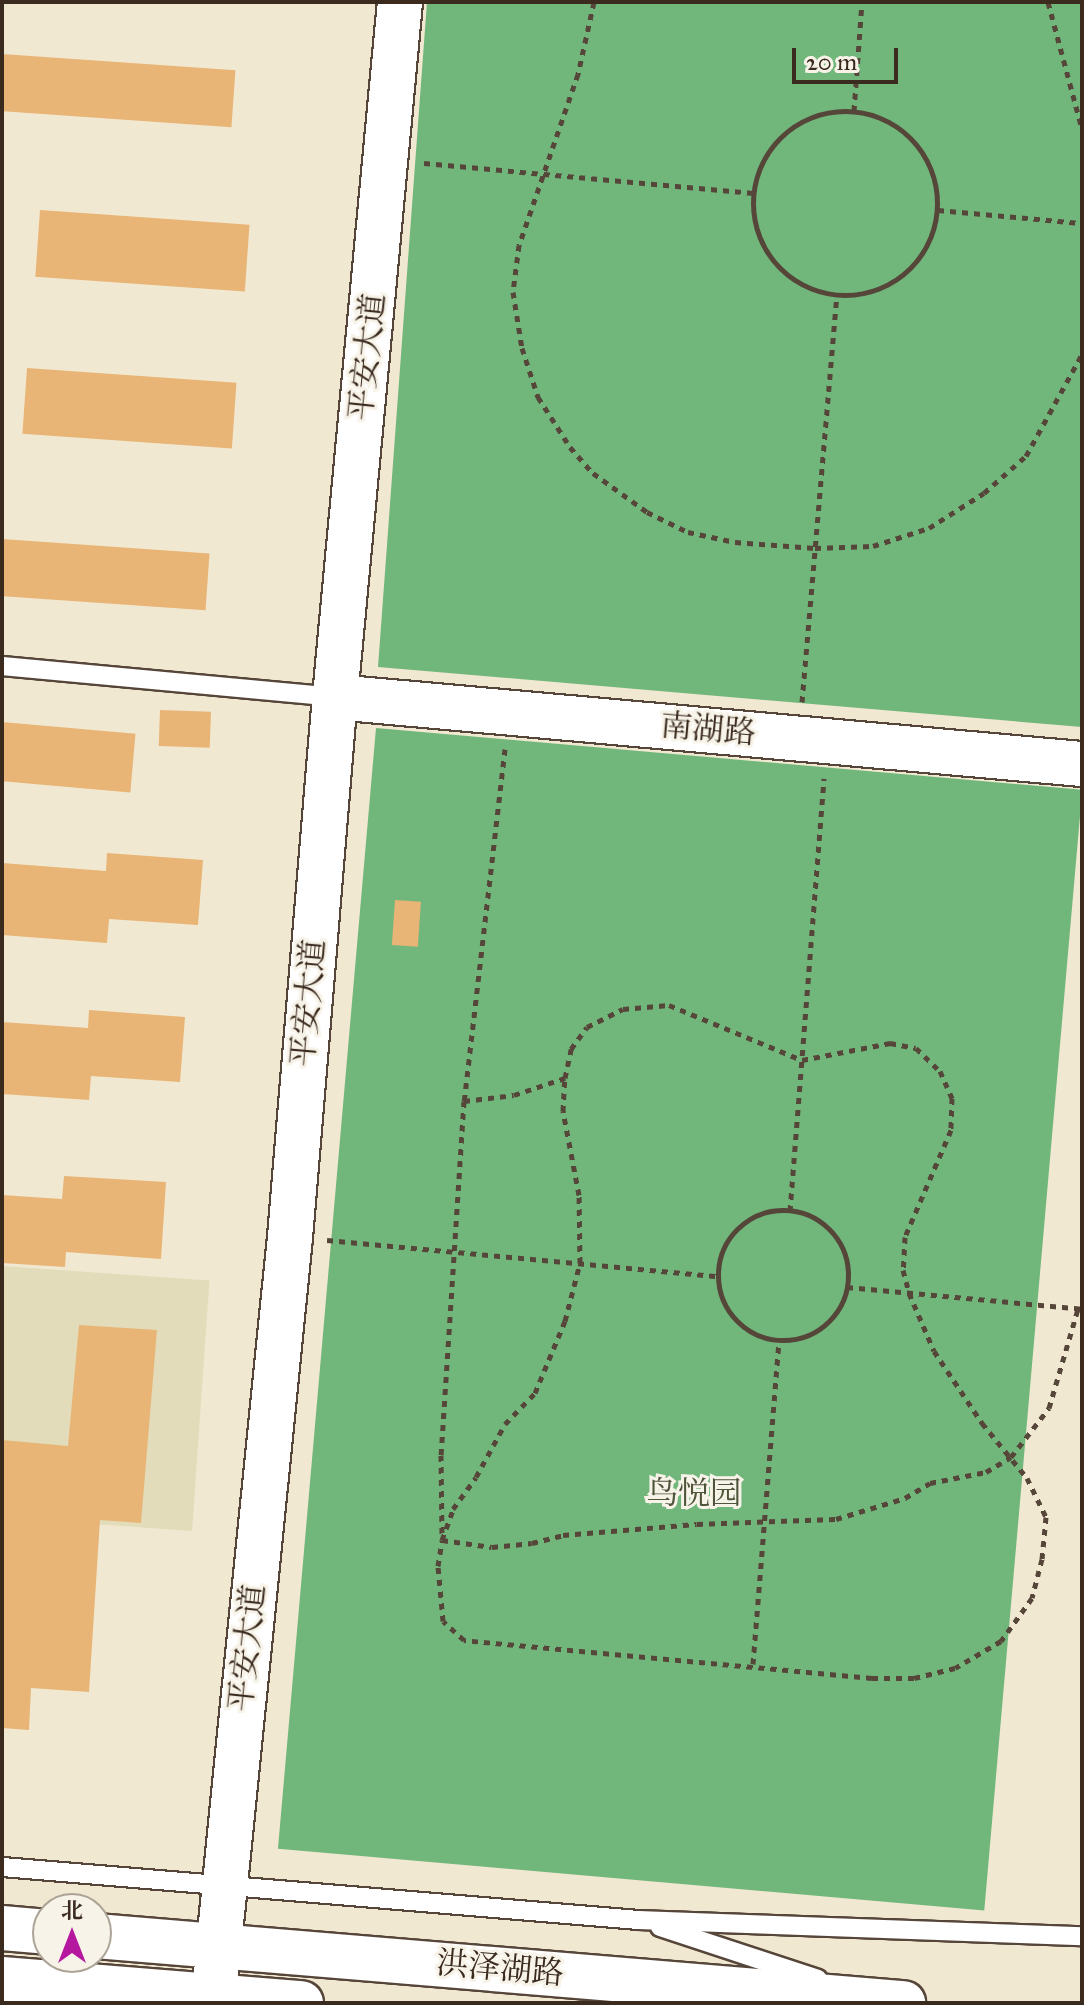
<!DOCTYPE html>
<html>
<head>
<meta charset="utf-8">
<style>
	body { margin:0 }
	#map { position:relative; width:1084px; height:2005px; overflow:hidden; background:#f1e8d1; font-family:"IM FELL Great Primer","Noto Serif SC",serif }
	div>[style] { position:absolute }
	.built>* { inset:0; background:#e2dcba; transform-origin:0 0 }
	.forest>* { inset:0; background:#71b77c; transform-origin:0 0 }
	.building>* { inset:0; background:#e8b576; transform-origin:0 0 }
	.path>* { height:5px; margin-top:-2.5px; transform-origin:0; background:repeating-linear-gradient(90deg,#564639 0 6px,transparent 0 12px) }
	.path>.ring { margin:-2.5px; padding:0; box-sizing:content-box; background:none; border:5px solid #564639; border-radius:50% }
	.roads { filter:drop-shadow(2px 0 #564639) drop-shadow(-2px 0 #564639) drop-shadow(0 2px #564639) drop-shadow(0 -2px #564639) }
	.service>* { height:18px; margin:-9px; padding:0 9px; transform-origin:9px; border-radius:9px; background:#fff }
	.tertiary>* { height:44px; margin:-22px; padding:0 22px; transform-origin:22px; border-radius:22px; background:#fff }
	.primary>* { height:44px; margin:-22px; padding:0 22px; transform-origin:22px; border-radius:22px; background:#fff }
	span { translate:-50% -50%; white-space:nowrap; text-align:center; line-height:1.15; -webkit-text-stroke:6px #f7f3e8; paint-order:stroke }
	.street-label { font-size:32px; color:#3b2a1e }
	.park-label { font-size:32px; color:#4f553b }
	.frame { position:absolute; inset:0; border:4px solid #3b2a1e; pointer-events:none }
	.north { position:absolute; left:32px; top:1893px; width:80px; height:80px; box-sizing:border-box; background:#f7f3e8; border:2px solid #aca397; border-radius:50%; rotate:0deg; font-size:22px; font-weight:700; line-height:32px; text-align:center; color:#3b2a1e }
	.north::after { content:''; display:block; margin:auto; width:28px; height:36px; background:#b5179e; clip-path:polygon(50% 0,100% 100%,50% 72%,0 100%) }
	.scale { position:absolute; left:792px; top:48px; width:106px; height:36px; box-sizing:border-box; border:4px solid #3b2a1e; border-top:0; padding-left:10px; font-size:24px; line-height:28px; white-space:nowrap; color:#3b2a1e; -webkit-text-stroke:6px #f7f3e8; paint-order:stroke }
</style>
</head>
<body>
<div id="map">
	<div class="built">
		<i style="left:2px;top:1266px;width:208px;height:251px;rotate:4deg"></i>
	</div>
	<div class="forest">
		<i style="clip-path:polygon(427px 2px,1082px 2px,1082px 727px,378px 667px)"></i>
		<i style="left:376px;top:728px;width:709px;height:1125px;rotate:5deg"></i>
	</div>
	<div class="building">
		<i style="left:2px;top:54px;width:234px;height:57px;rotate:4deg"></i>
		<i style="left:40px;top:210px;width:210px;height:67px;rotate:4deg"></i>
		<i style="left:27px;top:368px;width:210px;height:66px;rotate:4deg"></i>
		<i style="left:2px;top:539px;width:208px;height:57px;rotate:4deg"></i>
		<i style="left:160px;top:710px;width:51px;height:36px;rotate:2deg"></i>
		<i style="left:2px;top:722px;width:134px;height:59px;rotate:5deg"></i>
		<i style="clip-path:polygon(107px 853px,203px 860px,198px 925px,109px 919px,107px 943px,2px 935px,2px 863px,106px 871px)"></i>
		<i style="left:395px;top:900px;width:26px;height:45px;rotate:4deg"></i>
		<i style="clip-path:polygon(89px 1010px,185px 1017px,180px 1082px,91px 1076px,89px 1100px,2px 1094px,2px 1022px,88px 1028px)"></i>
		<i style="clip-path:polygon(64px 1176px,166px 1182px,161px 1259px,66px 1252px,65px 1267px,2px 1263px,2px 1195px,62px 1199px)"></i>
		<i style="clip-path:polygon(79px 1325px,157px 1330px,141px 1523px,100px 1520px,89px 1692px,31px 1688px,29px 1730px,2px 1728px,2px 1440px,68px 1446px)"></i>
	</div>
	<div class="path">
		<i style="left:594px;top:2px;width:74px;rotate:102.5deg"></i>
		<i style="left:578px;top:74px;width:181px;rotate:109deg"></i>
		<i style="left:519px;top:245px;width:47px;rotate:97.3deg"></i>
		<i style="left:513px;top:292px;width:57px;rotate:80.9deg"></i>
		<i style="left:522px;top:348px;width:52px;rotate:71.9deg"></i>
		<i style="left:538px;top:397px;width:59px;rotate:57.4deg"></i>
		<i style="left:570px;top:447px;width:35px;rotate:49deg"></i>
		<i style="left:593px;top:473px;width:67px;rotate:35.8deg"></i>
		<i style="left:647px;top:512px;width:46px;rotate:26deg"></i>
		<i style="left:688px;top:532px;width:48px;rotate:12deg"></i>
		<i style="left:735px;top:542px;width:80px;rotate:4.3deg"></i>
		<i style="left:815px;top:548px;width:58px;rotate:-2deg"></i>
		<i style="left:873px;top:546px;width:59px;rotate:-17.8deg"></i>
		<i style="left:929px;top:528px;width:65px;rotate:-32.5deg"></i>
		<i style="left:984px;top:493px;width:56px;rotate:-41.4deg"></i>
		<i style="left:1026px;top:456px;width:116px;rotate:-61.2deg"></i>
		<i style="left:1048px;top:2px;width:131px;rotate:75deg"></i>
		<i class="ring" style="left:753px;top:111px;width:179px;height:179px"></i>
		<i style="left:854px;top:111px;width:109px;rotate:-85.8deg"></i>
		<i style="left:424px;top:163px;width:331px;rotate:5.2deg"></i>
		<i style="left:938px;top:210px;width:145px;rotate:5.2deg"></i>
		<i style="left:802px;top:702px;width:409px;rotate:-85.1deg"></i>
		<i style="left:505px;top:749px;width:354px;rotate:96.6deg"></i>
		<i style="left:464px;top:1101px;width:355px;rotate:93.7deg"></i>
		<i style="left:441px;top:1455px;width:85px;rotate:89.3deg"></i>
		<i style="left:442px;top:1540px;width:50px;rotate:8deg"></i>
		<i style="left:492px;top:1547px;width:40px;rotate:-5.7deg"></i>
		<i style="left:532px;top:1543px;width:32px;rotate:-14deg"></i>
		<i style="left:563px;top:1535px;width:134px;rotate:-4.7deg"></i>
		<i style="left:697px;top:1524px;width:139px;rotate:-2.1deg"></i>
		<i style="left:836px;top:1519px;width:72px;rotate:-16.9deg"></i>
		<i style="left:905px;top:1498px;width:29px;rotate:-31deg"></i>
		<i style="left:930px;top:1483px;width:57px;rotate:-11.1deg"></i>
		<i style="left:986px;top:1472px;width:29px;rotate:-31deg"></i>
		<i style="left:1011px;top:1457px;width:62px;rotate:-52.2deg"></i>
		<i style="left:1049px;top:1408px;width:103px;rotate:-73.7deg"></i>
		<i style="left:669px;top:1005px;width:144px;rotate:22.5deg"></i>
		<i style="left:802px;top:1060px;width:90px;rotate:-10.9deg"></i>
		<i style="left:890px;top:1043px;width:26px;rotate:11deg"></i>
		<i style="left:916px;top:1048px;width:33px;rotate:44deg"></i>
		<i style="left:940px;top:1071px;width:30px;rotate:66deg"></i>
		<i style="left:952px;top:1098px;width:32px;rotate:92deg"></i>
		<i style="left:951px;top:1130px;width:116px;rotate:113.3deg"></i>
		<i style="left:905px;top:1237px;width:33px;rotate:93deg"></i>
		<i style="left:903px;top:1270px;width:24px;rotate:75deg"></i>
		<i style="left:909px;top:1293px;width:63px;rotate:66.7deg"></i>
		<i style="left:934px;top:1351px;width:87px;rotate:56.3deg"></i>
		<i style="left:982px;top:1423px;width:71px;rotate:50.7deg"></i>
		<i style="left:1027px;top:1478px;width:43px;rotate:64deg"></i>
		<i style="left:1046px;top:1517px;width:42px;rotate:95.4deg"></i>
		<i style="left:1042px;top:1559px;width:40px;rotate:104.4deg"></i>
		<i style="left:1032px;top:1598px;width:53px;rotate:125.8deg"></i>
		<i style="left:1001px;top:1641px;width:53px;rotate:149.6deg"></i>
		<i style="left:955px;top:1668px;width:42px;rotate:166.3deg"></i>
		<i style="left:914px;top:1678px;width:42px;rotate:180deg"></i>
		<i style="left:872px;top:1678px;width:410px;rotate:-174.7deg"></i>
		<i style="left:464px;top:1640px;width:28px;rotate:-138deg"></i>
		<i style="left:443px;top:1621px;width:55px;rotate:-95.2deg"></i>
		<i style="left:438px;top:1566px;width:26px;rotate:-81deg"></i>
		<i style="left:442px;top:1540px;width:33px;rotate:-70deg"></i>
		<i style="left:453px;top:1509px;width:39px;rotate:-54deg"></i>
		<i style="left:476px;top:1477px;width:60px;rotate:-61.3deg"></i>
		<i style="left:505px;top:1424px;width:43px;rotate:-45.9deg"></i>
		<i style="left:535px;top:1393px;width:78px;rotate:-67.4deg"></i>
		<i style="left:565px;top:1321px;width:60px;rotate:-75.5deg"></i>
		<i style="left:580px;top:1263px;width:68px;rotate:-90.8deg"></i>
		<i style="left:579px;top:1195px;width:86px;rotate:-100.8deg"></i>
		<i style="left:563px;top:1111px;width:33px;rotate:-87deg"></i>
		<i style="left:565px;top:1078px;width:30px;rotate:-78deg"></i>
		<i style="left:571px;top:1049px;width:27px;rotate:-54deg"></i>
		<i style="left:587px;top:1027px;width:40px;rotate:-26.6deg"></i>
		<i style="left:623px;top:1009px;width:46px;rotate:-5deg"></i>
		<i style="left:464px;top:1101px;width:50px;rotate:-6.8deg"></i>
		<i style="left:514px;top:1095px;width:54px;rotate:-18.4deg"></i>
		<i class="ring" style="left:718px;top:1210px;width:125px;height:125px"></i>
		<i style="left:790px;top:1211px;width:434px;rotate:-85.5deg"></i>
		<i style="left:327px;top:1240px;width:392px;rotate:5.3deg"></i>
		<i style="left:847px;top:1287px;width:236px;rotate:5.3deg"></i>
		<i style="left:753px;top:1664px;width:325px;rotate:-85.4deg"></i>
	</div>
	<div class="roads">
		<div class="service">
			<i style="left:2px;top:666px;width:334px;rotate:5.3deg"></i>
			<i style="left:2px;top:1867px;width:638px;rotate:4.76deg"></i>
			<i style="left:638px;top:1920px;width:444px;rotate:2.1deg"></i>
			<i style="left:660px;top:1927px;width:166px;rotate:18.2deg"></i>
		</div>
		<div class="tertiary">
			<i style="left:335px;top:697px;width:750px;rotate:5.13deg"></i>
			<i style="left:213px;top:2003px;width:770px;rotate:-84.26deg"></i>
			<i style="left:290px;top:1237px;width:542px;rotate:-85.24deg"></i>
			<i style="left:335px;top:697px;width:698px;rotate:-84.66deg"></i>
		</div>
		<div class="primary">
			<i style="left:2px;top:1928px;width:46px;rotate:5deg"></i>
			<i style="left:96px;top:1936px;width:810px;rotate:4.75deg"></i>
			<i style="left:2px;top:1979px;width:300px;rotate:4.6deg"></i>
		</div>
	</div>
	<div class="street-label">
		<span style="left:368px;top:357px;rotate:-84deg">平安大道</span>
		<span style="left:708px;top:730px;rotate:5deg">南湖路</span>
		<span style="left:309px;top:1003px;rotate:-85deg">平安大道</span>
		<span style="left:248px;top:1648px;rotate:-84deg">平安大道</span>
		<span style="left:500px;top:1969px;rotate:5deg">洪泽湖路</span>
	</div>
	<div class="park-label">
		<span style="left:694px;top:1494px">鸟悦园</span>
	</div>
	<div class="frame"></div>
	<div class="north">北</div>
	<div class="scale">20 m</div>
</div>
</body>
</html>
